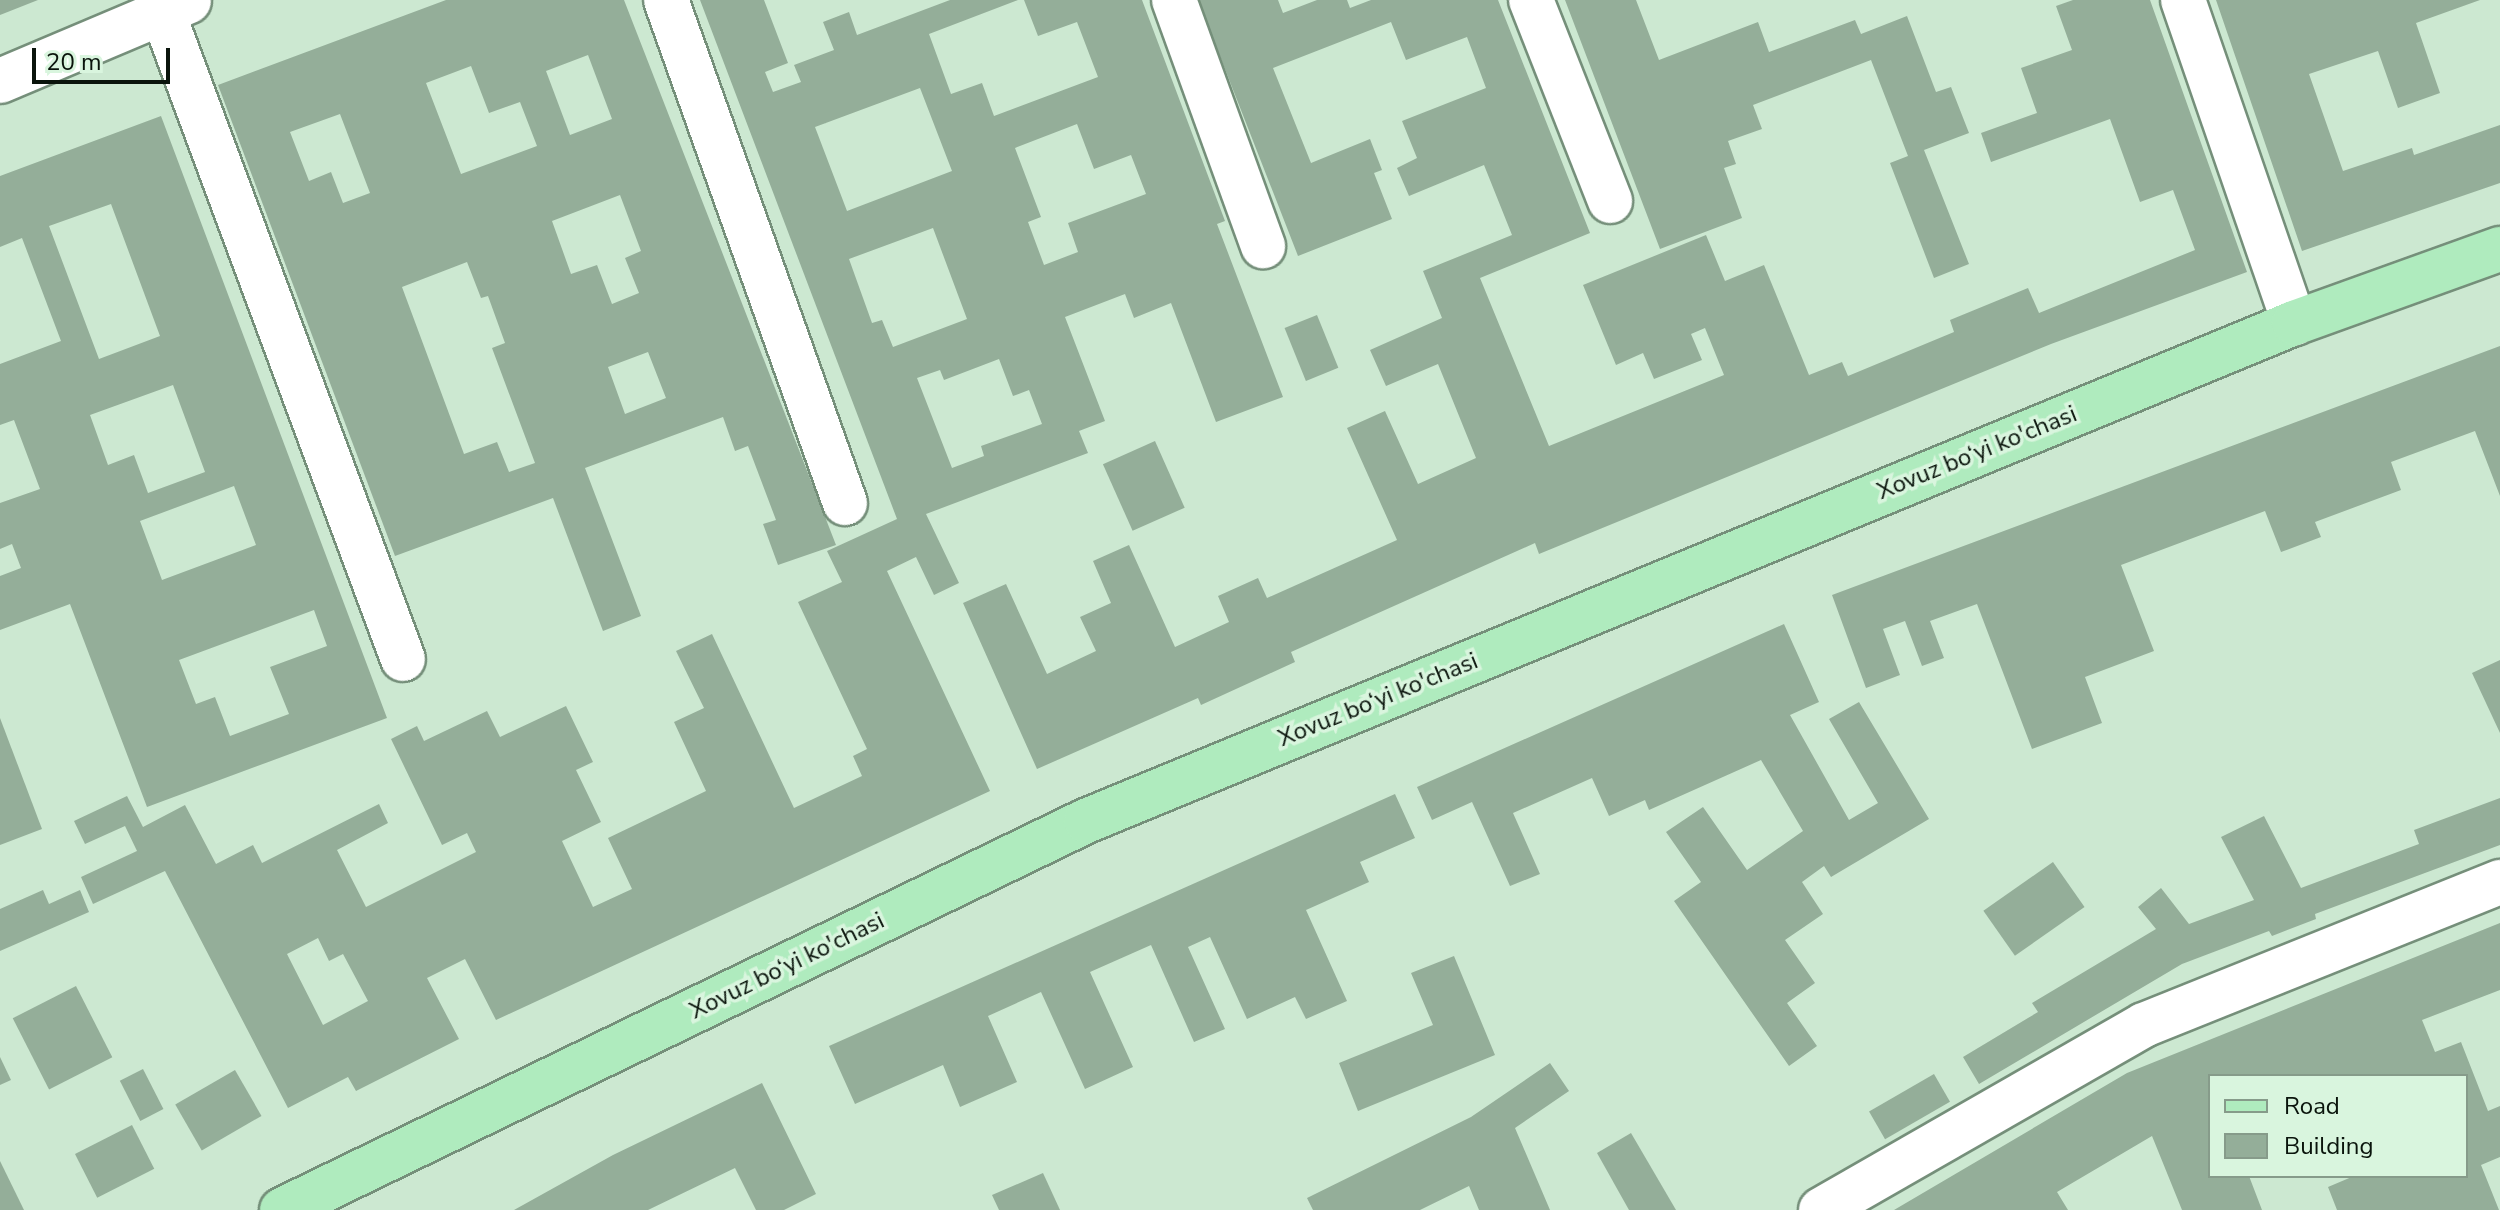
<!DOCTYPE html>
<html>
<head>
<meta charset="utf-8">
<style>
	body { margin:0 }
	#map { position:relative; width:2500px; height:1210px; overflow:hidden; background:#cce8d1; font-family:"Nunito Sans",sans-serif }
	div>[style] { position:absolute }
	.building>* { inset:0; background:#94ae99; transform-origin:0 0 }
	.roads { filter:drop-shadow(2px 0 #758f7a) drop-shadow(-2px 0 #758f7a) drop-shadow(0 2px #758f7a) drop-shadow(0 -2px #758f7a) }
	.minor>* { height:44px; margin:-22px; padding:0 22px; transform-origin:22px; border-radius:22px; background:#fff }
	.major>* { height:44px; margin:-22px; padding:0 22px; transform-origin:22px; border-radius:22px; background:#afebbe }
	span { translate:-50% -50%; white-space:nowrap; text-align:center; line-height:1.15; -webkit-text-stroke:7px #d9f5de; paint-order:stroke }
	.street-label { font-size:24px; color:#0a140c }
	.legend { position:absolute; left:2208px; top:1074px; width:260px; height:104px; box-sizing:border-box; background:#d9f5de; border:2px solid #869b8a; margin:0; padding:10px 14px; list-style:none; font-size:24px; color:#0a140c }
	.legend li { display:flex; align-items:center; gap:16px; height:40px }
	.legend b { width:40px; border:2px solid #869b8a }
	.scale { position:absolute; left:32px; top:48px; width:138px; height:36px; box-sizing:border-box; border:4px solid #0a140c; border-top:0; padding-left:10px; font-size:24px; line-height:28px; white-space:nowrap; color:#0a140c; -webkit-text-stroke:6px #d9f5de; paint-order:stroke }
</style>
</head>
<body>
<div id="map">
	<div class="building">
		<i style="clip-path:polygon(0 0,38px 0,0 15px)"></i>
		<i style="clip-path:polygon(evenodd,446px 0,624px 0,836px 545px,778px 565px,763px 524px,776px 520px,748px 446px,735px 451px,723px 417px,585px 468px,641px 616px,603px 631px,553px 498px,395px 556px,218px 85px,446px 0,588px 55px,612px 119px,570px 135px,546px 71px,588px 55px,446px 0,471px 66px,489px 113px,520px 102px,537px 146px,461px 174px,426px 83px,471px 66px,446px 0,340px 114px,370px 193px,343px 203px,331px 172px,309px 181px,290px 132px,340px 114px,446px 0,620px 195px,641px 251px,625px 258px,639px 293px,612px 304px,597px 265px,571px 274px,552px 221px,620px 195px,446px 0,467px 262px,481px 298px,488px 296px,505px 343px,492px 348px,535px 463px,509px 472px,497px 442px,464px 454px,402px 287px,467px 262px,446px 0,648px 352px,666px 398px,625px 414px,608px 367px,648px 352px)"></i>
		<i style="clip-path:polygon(evenodd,700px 0,764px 0,788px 63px,765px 72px,773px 92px,801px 82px,794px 65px,834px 50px,823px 22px,849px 12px,857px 35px,950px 0,1018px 0,929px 34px,951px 94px,982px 83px,994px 116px,1098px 77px,1077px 22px,1038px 36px,1024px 0,1142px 0,1225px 221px,1217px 224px,1283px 397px,1216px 422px,1171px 303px,1134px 318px,1125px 294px,1065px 317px,1105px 421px,1079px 431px,1088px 453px,926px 514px,959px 583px,934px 595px,916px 557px,887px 571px,990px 791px,496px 1020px,465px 959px,427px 978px,459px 1039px,356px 1091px,348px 1077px,288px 1108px,165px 871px,93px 904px,81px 877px,137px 851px,125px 826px,85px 844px,74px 821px,127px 796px,143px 827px,185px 805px,216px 864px,253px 845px,262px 863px,379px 804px,388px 823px,337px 850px,366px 907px,476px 852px,467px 833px,442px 845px,391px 739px,417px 726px,424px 741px,487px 711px,500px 737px,566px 706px,593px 762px,576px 770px,601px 822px,562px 841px,593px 907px,632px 889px,608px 838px,706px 791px,674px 722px,704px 708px,676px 651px,712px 634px,794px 808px,862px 776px,853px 756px,867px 749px,798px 602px,842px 582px,827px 551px,897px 519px,700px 0,920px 88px,952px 171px,847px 211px,815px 127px,920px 88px,700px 0,1077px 124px,1094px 169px,1131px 155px,1146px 194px,1068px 223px,1078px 252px,1044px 265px,1028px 222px,1041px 217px,1015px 148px,1077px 124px,700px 0,933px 228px,967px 319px,893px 347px,882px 320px,872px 323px,849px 259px,933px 228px,700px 0,999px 359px,1013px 396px,1029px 390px,1042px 424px,981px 446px,984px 456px,952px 468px,917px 378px,940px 370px,944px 380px,999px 359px,700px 0,318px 938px,329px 961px,343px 954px,368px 1001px,323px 1025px,287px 954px,318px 938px)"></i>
		<i style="clip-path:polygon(1198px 0,1278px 0,1283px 13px,1317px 0,1347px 0,1350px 8px,1371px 0,1498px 0,1590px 233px,1480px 278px,1549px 446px,1724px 375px,1705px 328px,1691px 334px,1702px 360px,1654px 379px,1643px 353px,1616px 365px,1583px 285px,1706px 235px,1725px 281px,1764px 265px,1809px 375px,1842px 362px,1848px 376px,1954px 332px,1950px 320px,2028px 288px,2039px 313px,2195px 250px,2173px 190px,2140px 202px,2110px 119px,1991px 162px,1981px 133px,2037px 113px,2021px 68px,2072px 50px,2056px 6px,2073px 0,2150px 0,2247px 272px,2051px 344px,1539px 554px,1535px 543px,1291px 652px,1295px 662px,1201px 705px,1198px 698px,1037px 769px,963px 603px,1006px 584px,1047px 674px,1096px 651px,1080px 617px,1111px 603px,1093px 561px,1129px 545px,1175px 647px,1229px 622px,1218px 596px,1258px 578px,1267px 598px,1397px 540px,1347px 428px,1385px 411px,1418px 484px,1476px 458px,1438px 364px,1386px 386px,1370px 350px,1442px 318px,1423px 271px,1512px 235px,1484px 165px,1409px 196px,1397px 168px,1417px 158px,1402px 121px,1486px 88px,1467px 37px,1406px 60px,1391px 22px,1273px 68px,1311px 163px,1370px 139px,1382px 170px,1374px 173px,1392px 219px,1298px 256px)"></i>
		<i style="clip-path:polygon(1565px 0,1636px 0,1659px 60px,1758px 22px,1769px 52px,1855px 20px,1861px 34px,1907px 16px,1936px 92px,1951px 87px,1969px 133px,1924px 150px,1969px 264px,1934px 278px,1890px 163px,1908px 156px,1871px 60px,1753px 105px,1762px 129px,1728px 141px,1736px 164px,1724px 168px,1742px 218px,1660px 249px)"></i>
		<i style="clip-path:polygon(2216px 0,2480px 0,2416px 23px,2440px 93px,2398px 108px,2378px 51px,2309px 74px,2343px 171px,2412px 148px,2414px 155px,2500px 125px,2500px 183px,2302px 251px)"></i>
		<i style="clip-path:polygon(evenodd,161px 116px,387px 718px,147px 807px,70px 604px,0 630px,0 576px,21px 568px,12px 544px,0 549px,0 503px,40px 489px,14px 420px,0 425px,0 364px,61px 341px,22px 238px,0 247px,0 176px,161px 116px,111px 204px,160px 336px,99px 359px,49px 226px,111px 204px,161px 116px,173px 385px,205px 472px,148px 493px,134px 455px,108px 465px,90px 415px,173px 385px,161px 116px,234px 486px,256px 545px,162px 580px,140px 521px,234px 486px,161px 116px,314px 610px,327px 646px,270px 667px,289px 714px,230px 736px,215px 697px,196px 704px,179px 660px,314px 610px)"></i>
		<i style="left:1317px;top:315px;width:57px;height:35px;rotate:68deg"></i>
		<i style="clip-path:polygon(2500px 346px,2500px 496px,2475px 431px,2391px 462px,2401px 490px,2315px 522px,2321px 537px,2281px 552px,2265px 511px,2121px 565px,2154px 651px,2085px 677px,2102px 723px,2032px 749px,1977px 604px,1930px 621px,1944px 658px,1922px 666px,1905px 621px,1883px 629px,1900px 675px,1866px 688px,1832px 595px)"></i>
		<i style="left:1155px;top:441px;width:73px;height:57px;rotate:66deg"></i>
		<i style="clip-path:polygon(1784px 624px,1819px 702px,1790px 715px,1849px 820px,1878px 803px,1829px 719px,1859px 702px,1929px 819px,1831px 877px,1824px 866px,1802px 882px,1823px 914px,1785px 940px,1815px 983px,1787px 1003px,1817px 1046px,1789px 1066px,1674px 901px,1701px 882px,1666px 832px,1703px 807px,1747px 870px,1803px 831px,1761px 760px,1649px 810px,1645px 800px,1609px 816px,1592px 778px,1513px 813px,1540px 874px,1510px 886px,1472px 802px,1432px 820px,1417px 787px)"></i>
		<i style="clip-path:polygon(2500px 660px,2500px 733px,2472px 673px)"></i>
		<i style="clip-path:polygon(0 718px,42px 829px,0 845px)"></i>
		<i style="clip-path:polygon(1395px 794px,1415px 838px,1360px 862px,1369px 882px,1306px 910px,1347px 1001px,1306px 1019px,1295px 997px,1247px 1019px,1210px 937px,1188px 947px,1225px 1029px,1194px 1042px,1151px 945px,1090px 972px,1133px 1067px,1085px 1089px,1041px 992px,988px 1016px,1017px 1082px,960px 1107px,943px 1065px,855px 1104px,829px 1046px)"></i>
		<i style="clip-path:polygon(2500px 798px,2500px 845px,2315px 914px,2316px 919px,2272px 936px,2269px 931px,2182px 964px,1979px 1084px,1963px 1057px,2038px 1012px,2032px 1003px,2156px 929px,2138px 907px,2161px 888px,2189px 924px,2254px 900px,2221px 837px,2264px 816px,2301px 888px,2419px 844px,2414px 830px)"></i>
		<i style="left:2053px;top:862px;width:55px;height:85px;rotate:55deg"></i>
		<i style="clip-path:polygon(43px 890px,49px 904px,80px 890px,89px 912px,0 951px,0 909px)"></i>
		<i style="clip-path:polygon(2500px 923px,2500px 990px,2422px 1020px,2435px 1052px,2461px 1042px,2488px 1111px,2500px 1106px,2500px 1157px,2481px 1165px,2499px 1210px,2337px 1210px,2328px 1187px,2354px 1176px,2466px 1176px,2466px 1076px,2210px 1076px,2210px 1176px,2249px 1176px,2262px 1210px,2182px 1210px,2152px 1136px,2057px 1192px,2068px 1210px,1894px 1210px,2127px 1073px)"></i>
		<i style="clip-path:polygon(1454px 956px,1495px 1055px,1358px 1111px,1339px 1063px,1433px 1025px,1411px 973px)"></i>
		<i style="left:76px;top:986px;width:80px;height:71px;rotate:63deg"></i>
		<i style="clip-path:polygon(0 1057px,11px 1080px,0 1085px)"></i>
		<i style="clip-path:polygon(1550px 1063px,1569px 1091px,1515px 1128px,1550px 1210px,1479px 1210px,1469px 1186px,1420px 1210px,1313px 1210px,1307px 1198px,1471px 1117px)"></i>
		<i style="left:143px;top:1069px;width:45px;height:26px;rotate:63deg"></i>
		<i style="left:235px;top:1070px;width:53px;height:69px;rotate:60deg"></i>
		<i style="left:1934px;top:1074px;width:32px;height:75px;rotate:60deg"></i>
		<i style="clip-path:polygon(762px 1083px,816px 1194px,784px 1210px,756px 1210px,735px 1168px,648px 1210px,514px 1210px,613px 1155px)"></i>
		<i style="left:132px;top:1125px;width:49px;height:64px;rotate:63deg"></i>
		<i style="clip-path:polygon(1631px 1133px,1676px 1210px,1629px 1210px,1597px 1153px)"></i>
		<i style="clip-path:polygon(0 1161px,24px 1210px,0 1210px)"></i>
		<i style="clip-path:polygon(1043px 1173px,1060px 1210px,999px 1210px,992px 1195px)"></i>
	</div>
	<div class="roads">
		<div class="minor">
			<i style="left:158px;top:0;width:703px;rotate:69.61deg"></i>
			<i style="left:666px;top:0;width:534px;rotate:70.41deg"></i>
			<i style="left:1174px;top:0;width:262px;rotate:70.1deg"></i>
			<i style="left:1531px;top:0;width:216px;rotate:68.5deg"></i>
			<i style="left:2183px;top:0;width:342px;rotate:71deg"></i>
			<i style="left:0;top:81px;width:205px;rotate:-22.9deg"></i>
			<i style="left:1821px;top:1210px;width:372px;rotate:-29.8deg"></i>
			<i style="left:2144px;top:1025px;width:384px;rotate:-21.9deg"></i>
		</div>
		<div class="major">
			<i style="left:282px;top:1210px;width:893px;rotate:-25.82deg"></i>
			<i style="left:1086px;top:821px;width:1307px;rotate:-22.4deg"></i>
			<i style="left:2294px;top:323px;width:219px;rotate:-19.8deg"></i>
		</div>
	</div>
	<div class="street-label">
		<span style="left:1977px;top:453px;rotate:-22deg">Xovuz bo‘yi ko'chasi</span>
		<span style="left:1378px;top:700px;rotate:-22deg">Xovuz bo‘yi ko'chasi</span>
		<span style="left:787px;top:966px;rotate:-26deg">Xovuz bo‘yi ko'chasi</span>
	</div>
	<ul class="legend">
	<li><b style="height:10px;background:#afebbe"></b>Road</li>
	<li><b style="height:22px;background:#94ae99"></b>Building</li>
	</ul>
	<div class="scale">20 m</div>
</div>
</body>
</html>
